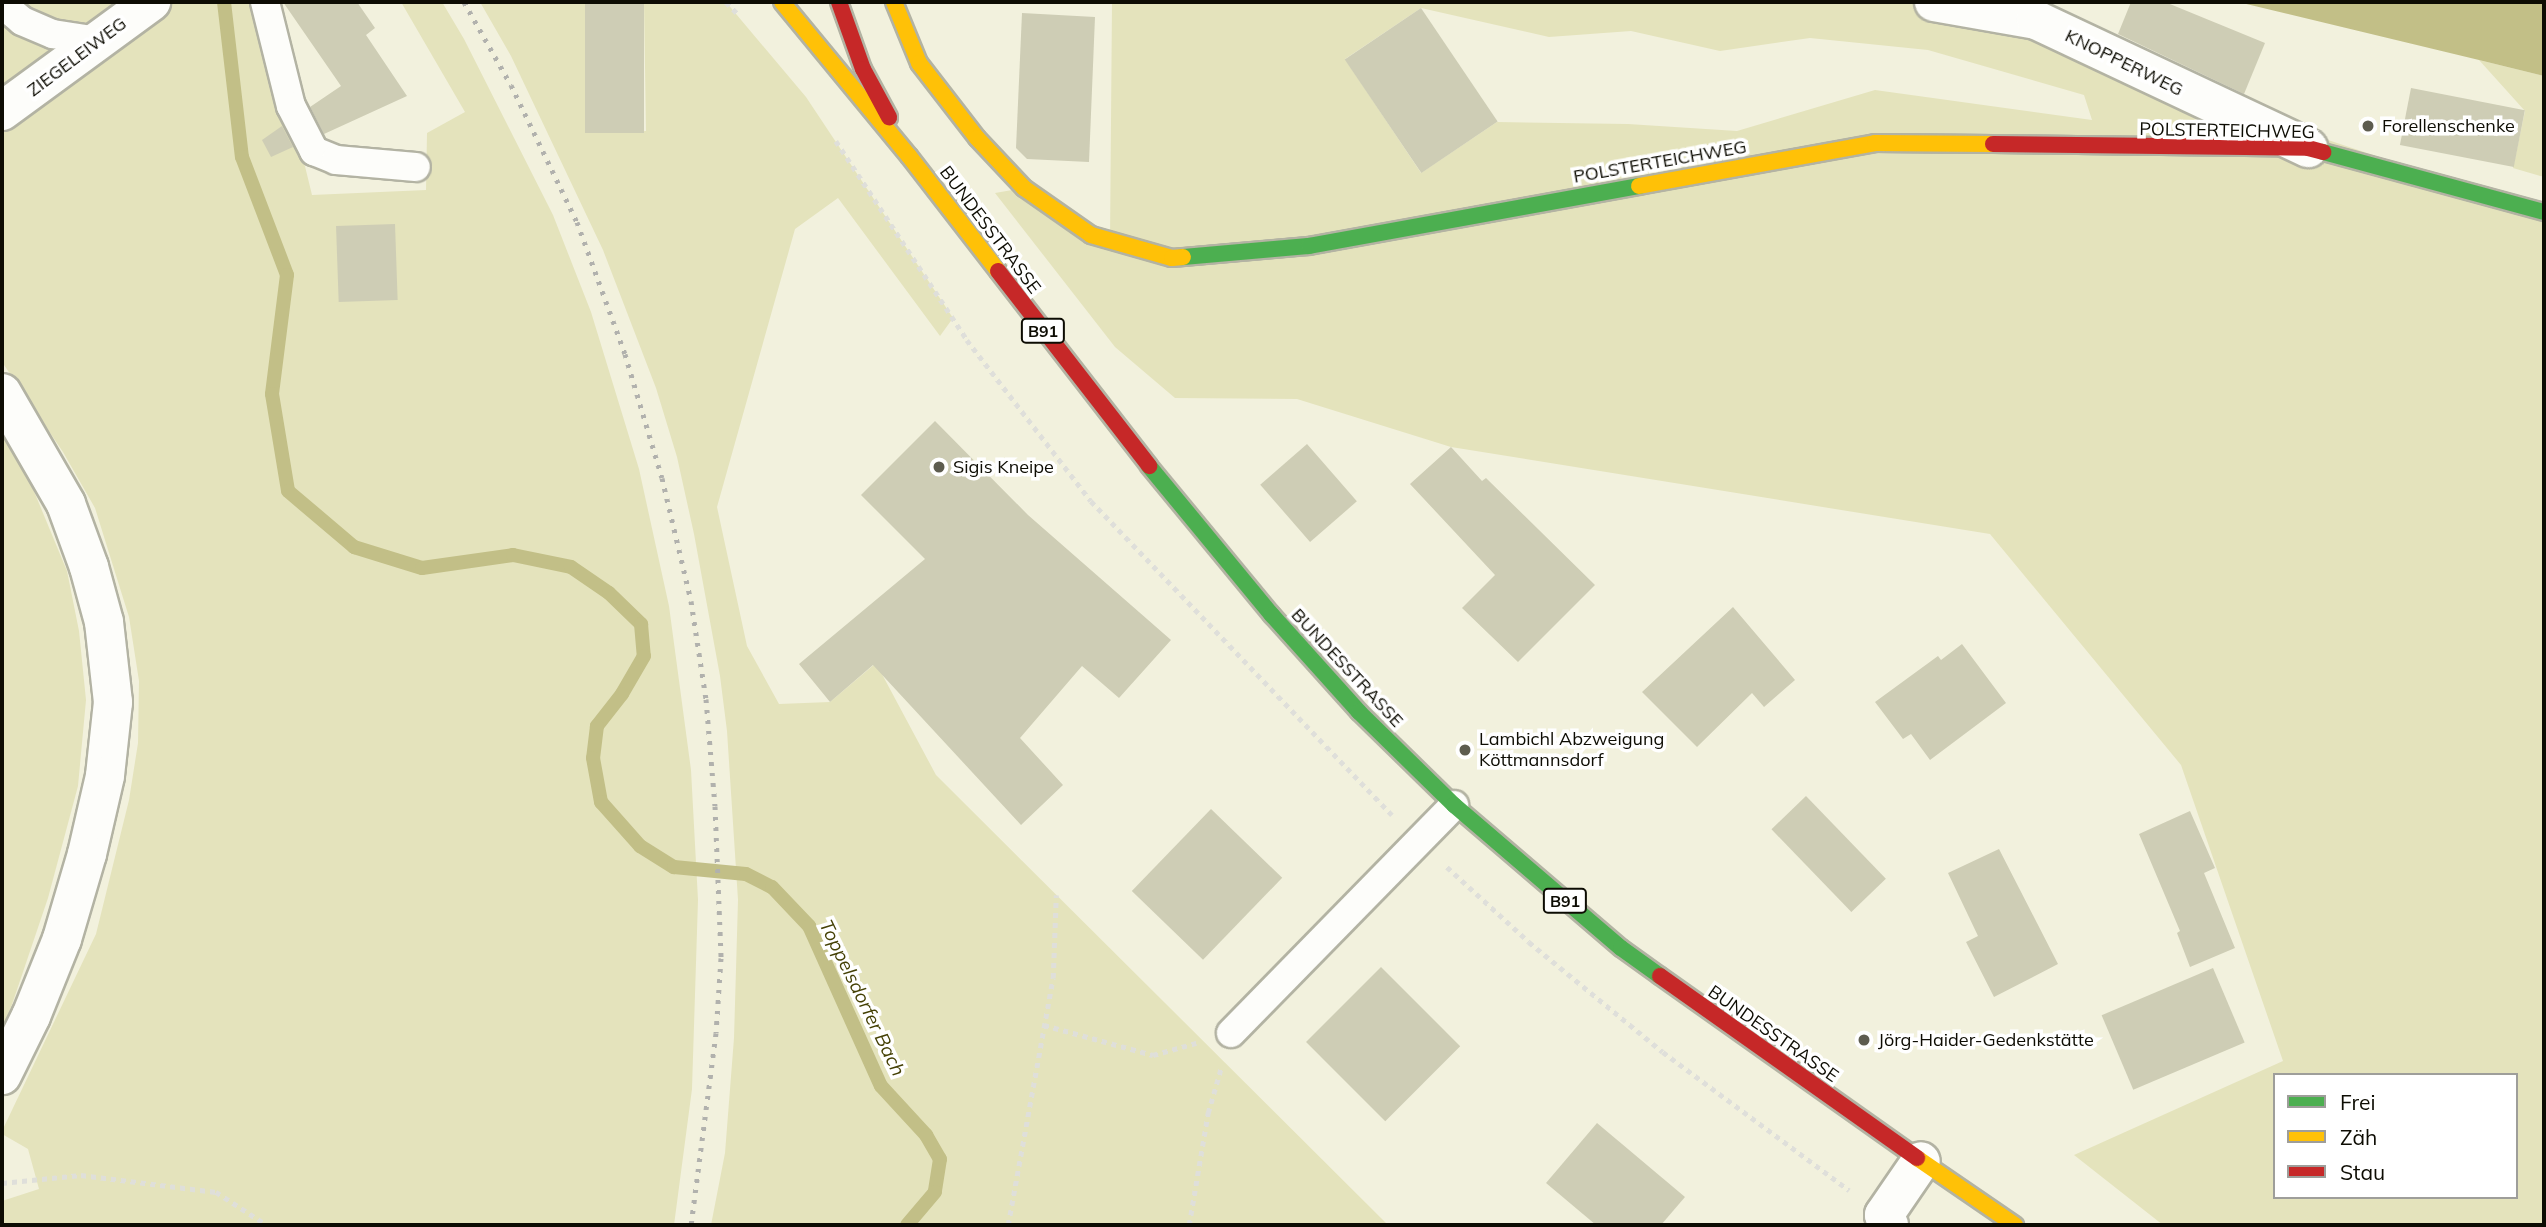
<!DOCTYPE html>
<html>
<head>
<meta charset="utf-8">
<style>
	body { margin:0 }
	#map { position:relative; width:2546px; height:1227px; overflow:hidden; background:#f2f1dd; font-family:Mulish,sans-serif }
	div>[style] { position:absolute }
	.green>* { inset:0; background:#e4e3bc }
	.water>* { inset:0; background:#c2bf87 }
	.stream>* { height:14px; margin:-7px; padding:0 7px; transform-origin:7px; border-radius:7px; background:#c2bf87 }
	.building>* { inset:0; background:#cecdb5; transform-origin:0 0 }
	.path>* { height:4.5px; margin-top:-2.25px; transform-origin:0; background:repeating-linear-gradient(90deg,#dfdfda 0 5px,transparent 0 10px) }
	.roads { filter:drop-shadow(2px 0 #b3b3a3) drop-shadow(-2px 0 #b3b3a3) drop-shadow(0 2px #b3b3a3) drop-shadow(0 -2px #b3b3a3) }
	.lane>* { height:28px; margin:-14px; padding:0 14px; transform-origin:14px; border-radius:14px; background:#fdfdfa }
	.street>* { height:38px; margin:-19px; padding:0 19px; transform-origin:19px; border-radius:19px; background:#fdfdfa }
	.fast>* { height:16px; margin:-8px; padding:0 8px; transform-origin:8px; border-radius:8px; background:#4caf50 }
	.slow>* { height:16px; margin:-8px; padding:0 8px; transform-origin:8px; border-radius:8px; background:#ffc107 }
	.jam>* { height:16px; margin:-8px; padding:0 8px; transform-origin:8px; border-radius:8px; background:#c62828 }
	.rail>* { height:5px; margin-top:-2.5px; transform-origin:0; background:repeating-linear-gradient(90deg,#b1b1ad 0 3.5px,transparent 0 10.5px) }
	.dots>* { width:19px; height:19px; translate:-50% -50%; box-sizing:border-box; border:4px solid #fff; border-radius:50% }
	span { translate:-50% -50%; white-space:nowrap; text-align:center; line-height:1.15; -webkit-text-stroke:7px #fff; paint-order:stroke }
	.shield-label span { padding:2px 5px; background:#fff; border:2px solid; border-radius:5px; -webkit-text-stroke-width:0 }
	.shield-label { font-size:16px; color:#0d0c03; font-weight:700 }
	.street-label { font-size:18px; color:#0d0c03 }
	.poi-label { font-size:18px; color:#0d0c03 }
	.left { translate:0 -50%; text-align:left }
	.water-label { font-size:19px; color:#444004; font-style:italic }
	.frame { position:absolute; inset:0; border:4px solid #0d0c03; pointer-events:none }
	.legend { position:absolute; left:2273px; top:1073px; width:245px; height:126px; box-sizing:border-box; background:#fff; border:2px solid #9e9e9a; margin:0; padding:9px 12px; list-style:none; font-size:21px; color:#0d0c03 }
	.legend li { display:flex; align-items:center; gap:14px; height:35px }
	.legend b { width:35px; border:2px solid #9e9e9a }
</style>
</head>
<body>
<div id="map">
	<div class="green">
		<i style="clip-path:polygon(2px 2px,265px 2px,312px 195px,426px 190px,427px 133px,465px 112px,401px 2px,442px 2px,464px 39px,553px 215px,591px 312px,639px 469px,669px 606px,691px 770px,698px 900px,692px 1089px,674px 1225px,2px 1225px,2px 1201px,39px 1189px,28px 1149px,2px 1134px,2px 1131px,96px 934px,129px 800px,138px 743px,139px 681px,129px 617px,95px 508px,63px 452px,2px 362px)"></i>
		<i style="clip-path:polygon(480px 2px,585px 2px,587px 133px,646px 131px,644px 2px,726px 2px,806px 97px,953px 318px,940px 336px,838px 198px,795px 229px,717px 507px,747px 646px,779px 704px,830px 702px,876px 663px,936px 775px,1388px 1225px,711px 1225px,725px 1153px,734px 1038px,738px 900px,727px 731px,720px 676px,694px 534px,677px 457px,656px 388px,603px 250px,511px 56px)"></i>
		<i style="clip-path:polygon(evenodd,1112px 2px,2041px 2px,2184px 92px,2544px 212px,2544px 1225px,2163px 1225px,2074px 1155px,2283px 1061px,2181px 765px,1990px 534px,1451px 447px,1297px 399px,1175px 398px,1115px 347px,995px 193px,1024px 188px,1110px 241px,1112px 2px,1421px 8px,1549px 37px,1631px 31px,1720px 51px,1810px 38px,1928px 50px,2084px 95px,2092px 120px,1875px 90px,1737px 131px,1628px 124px,1497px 122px,1421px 173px,1345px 59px,1421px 8px,1112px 2px,2275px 1075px,2516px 1075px,2516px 1197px,2275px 1197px,2275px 1075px)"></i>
		<i style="clip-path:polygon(2479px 60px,2544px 76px,2544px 177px,2513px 168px,2525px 111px)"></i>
		<i style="clip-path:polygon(2px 414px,67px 571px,79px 631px,86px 700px,78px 786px,48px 898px,2px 1034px)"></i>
	</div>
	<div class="water">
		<i style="clip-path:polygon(2238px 2px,2544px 2px,2544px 76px,2479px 60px)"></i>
	</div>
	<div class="stream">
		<i style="left:224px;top:2px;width:156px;rotate:83.4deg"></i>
		<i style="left:242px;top:157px;width:126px;rotate:69.1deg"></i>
		<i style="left:287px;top:275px;width:120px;rotate:97.2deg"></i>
		<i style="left:272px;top:394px;width:98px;rotate:80.6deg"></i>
		<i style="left:288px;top:491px;width:87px;rotate:40.3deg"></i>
		<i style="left:354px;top:547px;width:71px;rotate:17.2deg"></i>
		<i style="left:422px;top:568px;width:92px;rotate:-8.1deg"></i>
		<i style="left:513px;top:555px;width:59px;rotate:11.7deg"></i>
		<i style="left:571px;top:567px;width:46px;rotate:34.4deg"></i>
		<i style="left:609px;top:593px;width:45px;rotate:44.1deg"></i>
		<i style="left:641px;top:624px;width:32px;rotate:85deg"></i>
		<i style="left:644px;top:656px;width:44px;rotate:120.1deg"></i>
		<i style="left:622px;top:694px;width:41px;rotate:128deg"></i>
		<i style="left:597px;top:726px;width:32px;rotate:97deg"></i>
		<i style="left:593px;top:758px;width:45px;rotate:79.7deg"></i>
		<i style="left:601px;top:802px;width:59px;rotate:48.4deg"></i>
		<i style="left:640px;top:846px;width:40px;rotate:32deg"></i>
		<i style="left:674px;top:867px;width:72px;rotate:5.6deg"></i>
		<i style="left:746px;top:874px;width:29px;rotate:27deg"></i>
		<i style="left:772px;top:887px;width:54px;rotate:46.5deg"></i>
		<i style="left:809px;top:926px;width:175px;rotate:65.8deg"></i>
		<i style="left:881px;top:1086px;width:67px;rotate:47.4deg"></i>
		<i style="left:926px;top:1135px;width:28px;rotate:60deg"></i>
		<i style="left:940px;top:1159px;width:33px;rotate:99deg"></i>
		<i style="left:935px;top:1192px;width:43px;rotate:130.3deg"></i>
	</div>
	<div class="building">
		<i style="clip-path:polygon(283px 2px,357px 2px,375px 28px,366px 35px,407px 96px,324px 134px,310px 107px,341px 86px)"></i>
		<i style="left:585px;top:2px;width:59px;height:131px"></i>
		<i style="clip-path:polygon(2131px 2px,2165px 2px,2265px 43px,2244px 94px,2118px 34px)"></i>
		<i style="left:1421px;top:8px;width:137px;height:92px;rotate:56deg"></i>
		<i style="clip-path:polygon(1022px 13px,1095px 17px,1089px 162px,1027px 159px,1016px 148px)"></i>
		<i style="left:2411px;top:88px;width:116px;height:58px;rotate:11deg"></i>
		<i style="clip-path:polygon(282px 126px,293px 147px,271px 157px,262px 140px)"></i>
		<i style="left:395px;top:224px;width:76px;height:59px;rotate:88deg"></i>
		<i style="clip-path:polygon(935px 421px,1028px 515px,1171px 640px,1119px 698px,1082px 666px,1020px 738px,1063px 785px,1021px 825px,873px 665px,830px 702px,799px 664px,925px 559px,861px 495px)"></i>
		<i style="left:1307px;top:444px;width:76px;height:62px;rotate:49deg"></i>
		<i style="clip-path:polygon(1451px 447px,1482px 481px,1486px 478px,1595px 585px,1518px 662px,1462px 608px,1495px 575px,1410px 484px)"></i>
		<i style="clip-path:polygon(1733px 607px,1795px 680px,1764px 707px,1752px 693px,1697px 747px,1642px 692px)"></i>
		<i style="clip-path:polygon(1962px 644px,2006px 703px,1930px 760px,1911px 734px,1903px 739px,1875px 702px,1938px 656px,1941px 660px)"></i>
		<i style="left:1806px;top:796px;width:115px;height:48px;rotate:46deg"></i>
		<i style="left:1211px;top:809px;width:99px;height:114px;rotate:44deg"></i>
		<i style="clip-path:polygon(2190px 811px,2215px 868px,2204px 873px,2235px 948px,2190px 967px,2177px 933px,2180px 931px,2139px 834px)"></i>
		<i style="clip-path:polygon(1999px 849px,2058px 964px,1994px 997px,1966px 942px,1978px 936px,1948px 873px)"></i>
		<i style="left:1381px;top:967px;width:112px;height:106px;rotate:45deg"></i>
		<i style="left:2213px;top:968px;width:81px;height:121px;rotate:67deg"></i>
		<i style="clip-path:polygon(1597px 1123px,1685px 1197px,1661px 1225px,1596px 1225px,1546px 1183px)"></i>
	</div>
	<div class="path">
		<i style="left:726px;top:2px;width:18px;rotate:45deg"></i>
		<i style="left:836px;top:141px;width:238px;rotate:56.6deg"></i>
		<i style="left:967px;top:340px;width:203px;rotate:52.4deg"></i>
		<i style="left:1091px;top:501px;width:435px;rotate:46.2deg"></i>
		<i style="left:1447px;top:867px;width:111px;rotate:42.4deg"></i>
		<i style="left:1529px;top:942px;width:173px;rotate:39.4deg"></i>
		<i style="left:1663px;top:1052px;width:232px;rotate:36.6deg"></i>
		<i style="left:1044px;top:1025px;width:113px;rotate:15.4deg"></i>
		<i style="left:1153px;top:1055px;width:45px;rotate:-15.6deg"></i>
		<i style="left:2px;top:1183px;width:79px;rotate:-5.8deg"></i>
		<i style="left:81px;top:1175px;width:136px;rotate:7.2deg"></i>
		<i style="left:216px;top:1192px;width:61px;rotate:32.9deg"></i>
		<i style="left:1008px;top:1225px;width:251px;rotate:-79.7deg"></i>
		<i style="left:1053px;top:978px;width:83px;rotate:-87.9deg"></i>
		<i style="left:1189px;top:1225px;width:114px;rotate:-80.4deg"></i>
		<i style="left:1208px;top:1113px;width:47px;rotate:-73.9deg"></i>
	</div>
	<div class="roads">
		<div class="lane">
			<i style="left:265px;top:2px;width:107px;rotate:76deg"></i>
			<i style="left:291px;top:106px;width:51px;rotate:62.9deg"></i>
			<i style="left:314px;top:151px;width:24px;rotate:22deg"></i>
			<i style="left:336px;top:160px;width:80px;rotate:5deg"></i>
			<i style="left:2px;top:4px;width:26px;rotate:40deg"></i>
			<i style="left:22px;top:21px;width:34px;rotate:23deg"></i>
			<i style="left:53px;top:34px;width:46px;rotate:8.8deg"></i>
			<i style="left:1231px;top:1033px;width:319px;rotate:-45.6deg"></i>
		</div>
		<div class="street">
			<i style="left:1934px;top:2px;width:104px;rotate:10deg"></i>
			<i style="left:2036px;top:20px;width:301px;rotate:25.2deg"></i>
			<i style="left:2px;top:111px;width:185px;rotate:-36.2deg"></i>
			<i style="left:2px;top:393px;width:128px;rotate:60deg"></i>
			<i style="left:66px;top:504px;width:67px;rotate:69.9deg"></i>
			<i style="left:89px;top:567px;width:57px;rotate:74.7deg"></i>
			<i style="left:104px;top:622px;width:81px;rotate:83.6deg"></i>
			<i style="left:113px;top:702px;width:74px;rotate:96.2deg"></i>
			<i style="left:105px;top:776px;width:80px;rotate:103deg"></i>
			<i style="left:87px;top:854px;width:89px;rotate:106.4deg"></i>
			<i style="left:62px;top:939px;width:83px;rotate:111.9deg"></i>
			<i style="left:31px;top:1016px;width:66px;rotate:116.2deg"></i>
			<i style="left:1889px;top:1225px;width:11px;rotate:-117deg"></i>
			<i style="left:1884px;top:1215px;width:65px;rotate:-55.6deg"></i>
		</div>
		<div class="fast">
			<i style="left:2323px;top:152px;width:229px;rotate:15.2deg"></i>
			<i style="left:1183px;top:257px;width:126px;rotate:-5deg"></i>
			<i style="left:1309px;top:246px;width:335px;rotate:-10.3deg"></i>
			<i style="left:1149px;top:466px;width:193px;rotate:50.5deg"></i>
			<i style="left:1272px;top:615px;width:130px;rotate:48.1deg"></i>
			<i style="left:1359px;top:712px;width:133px;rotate:44.4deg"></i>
			<i style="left:1454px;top:805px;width:220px;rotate:40.6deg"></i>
			<i style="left:1621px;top:948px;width:48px;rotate:35.7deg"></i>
		</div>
		<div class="slow">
			<i style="left:782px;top:2px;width:200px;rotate:50.5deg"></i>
			<i style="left:909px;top:156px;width:145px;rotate:52.3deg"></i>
			<i style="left:894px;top:2px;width:66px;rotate:67.7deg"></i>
			<i style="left:919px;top:63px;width:95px;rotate:52.3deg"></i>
			<i style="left:977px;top:138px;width:69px;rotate:46.8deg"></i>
			<i style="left:1024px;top:188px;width:82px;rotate:35deg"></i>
			<i style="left:1091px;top:235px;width:84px;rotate:15.9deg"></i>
			<i style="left:1172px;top:258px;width:11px;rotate:-5deg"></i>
			<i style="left:1639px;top:186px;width:240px;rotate:-10.3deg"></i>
			<i style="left:1875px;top:143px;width:118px;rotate:0.5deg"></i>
			<i style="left:1917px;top:1158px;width:119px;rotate:34.4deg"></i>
		</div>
		<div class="jam">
			<i style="left:839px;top:2px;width:71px;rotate:70.3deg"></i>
			<i style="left:863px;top:69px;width:55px;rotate:61.6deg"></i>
			<i style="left:1993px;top:144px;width:315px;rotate:0.7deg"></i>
			<i style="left:2308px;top:148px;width:16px;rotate:15deg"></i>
			<i style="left:998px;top:271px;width:247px;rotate:52.2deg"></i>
			<i style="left:1660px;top:976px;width:315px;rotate:35.3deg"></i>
		</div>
	</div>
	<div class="rail">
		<i style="left:464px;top:2px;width:95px;rotate:60.5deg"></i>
		<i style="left:511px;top:85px;width:152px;rotate:64.3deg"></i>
		<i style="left:577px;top:222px;width:140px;rotate:70deg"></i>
		<i style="left:625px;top:354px;width:129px;rotate:73.4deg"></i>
		<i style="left:662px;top:478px;width:126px;rotate:76.7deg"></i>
		<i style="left:691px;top:601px;width:99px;rotate:81.3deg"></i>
		<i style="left:706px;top:699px;width:107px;rotate:85.2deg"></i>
		<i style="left:715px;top:806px;width:152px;rotate:87.7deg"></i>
		<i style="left:721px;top:958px;width:75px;rotate:93.8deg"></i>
		<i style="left:716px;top:1033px;width:194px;rotate:97.4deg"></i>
	</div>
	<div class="dots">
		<i style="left:2368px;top:126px;background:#5d5c4f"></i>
		<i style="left:939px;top:467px;background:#5d5c4f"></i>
		<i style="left:1465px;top:750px;background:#5d5c4f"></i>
		<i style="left:1864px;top:1040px;background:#5d5c4f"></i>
	</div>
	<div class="shield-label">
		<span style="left:1043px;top:331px">B91</span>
		<span style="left:1565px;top:901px">B91</span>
	</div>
	<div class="street-label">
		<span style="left:77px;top:57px;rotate:-37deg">ZIEGELEIWEG</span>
		<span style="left:2124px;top:63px;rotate:26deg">KNOPPERWEG</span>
		<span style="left:2227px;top:131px;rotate:1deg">POLSTERTEICHWEG</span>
		<span style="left:1660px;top:162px;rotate:-10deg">POLSTERTEICHWEG</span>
		<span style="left:990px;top:230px;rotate:53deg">BUNDESSTRASSE</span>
		<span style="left:1347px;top:668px;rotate:47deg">BUNDESSTRASSE</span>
		<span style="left:1773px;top:1034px;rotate:35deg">BUNDESSTRASSE</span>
	</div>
	<div class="poi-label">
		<span class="left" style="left:2382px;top:126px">Forellenschenke</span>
		<span class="left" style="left:953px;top:467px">Sigis Kneipe</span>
		<span class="left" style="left:1479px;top:750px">Lambichl Abzweigung<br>Köttmannsdorf</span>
		<span class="left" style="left:1878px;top:1040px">Jörg-Haider-Gedenkstätte</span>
	</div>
	<div class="water-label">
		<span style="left:862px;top:998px;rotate:64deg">Toppelsdorfer Bach</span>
	</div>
	<div class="frame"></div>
	<ul class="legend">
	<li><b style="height:9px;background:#4caf50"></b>Frei</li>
	<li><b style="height:9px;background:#ffc107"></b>Zäh</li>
	<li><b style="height:9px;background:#c62828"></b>Stau</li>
	</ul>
</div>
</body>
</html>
